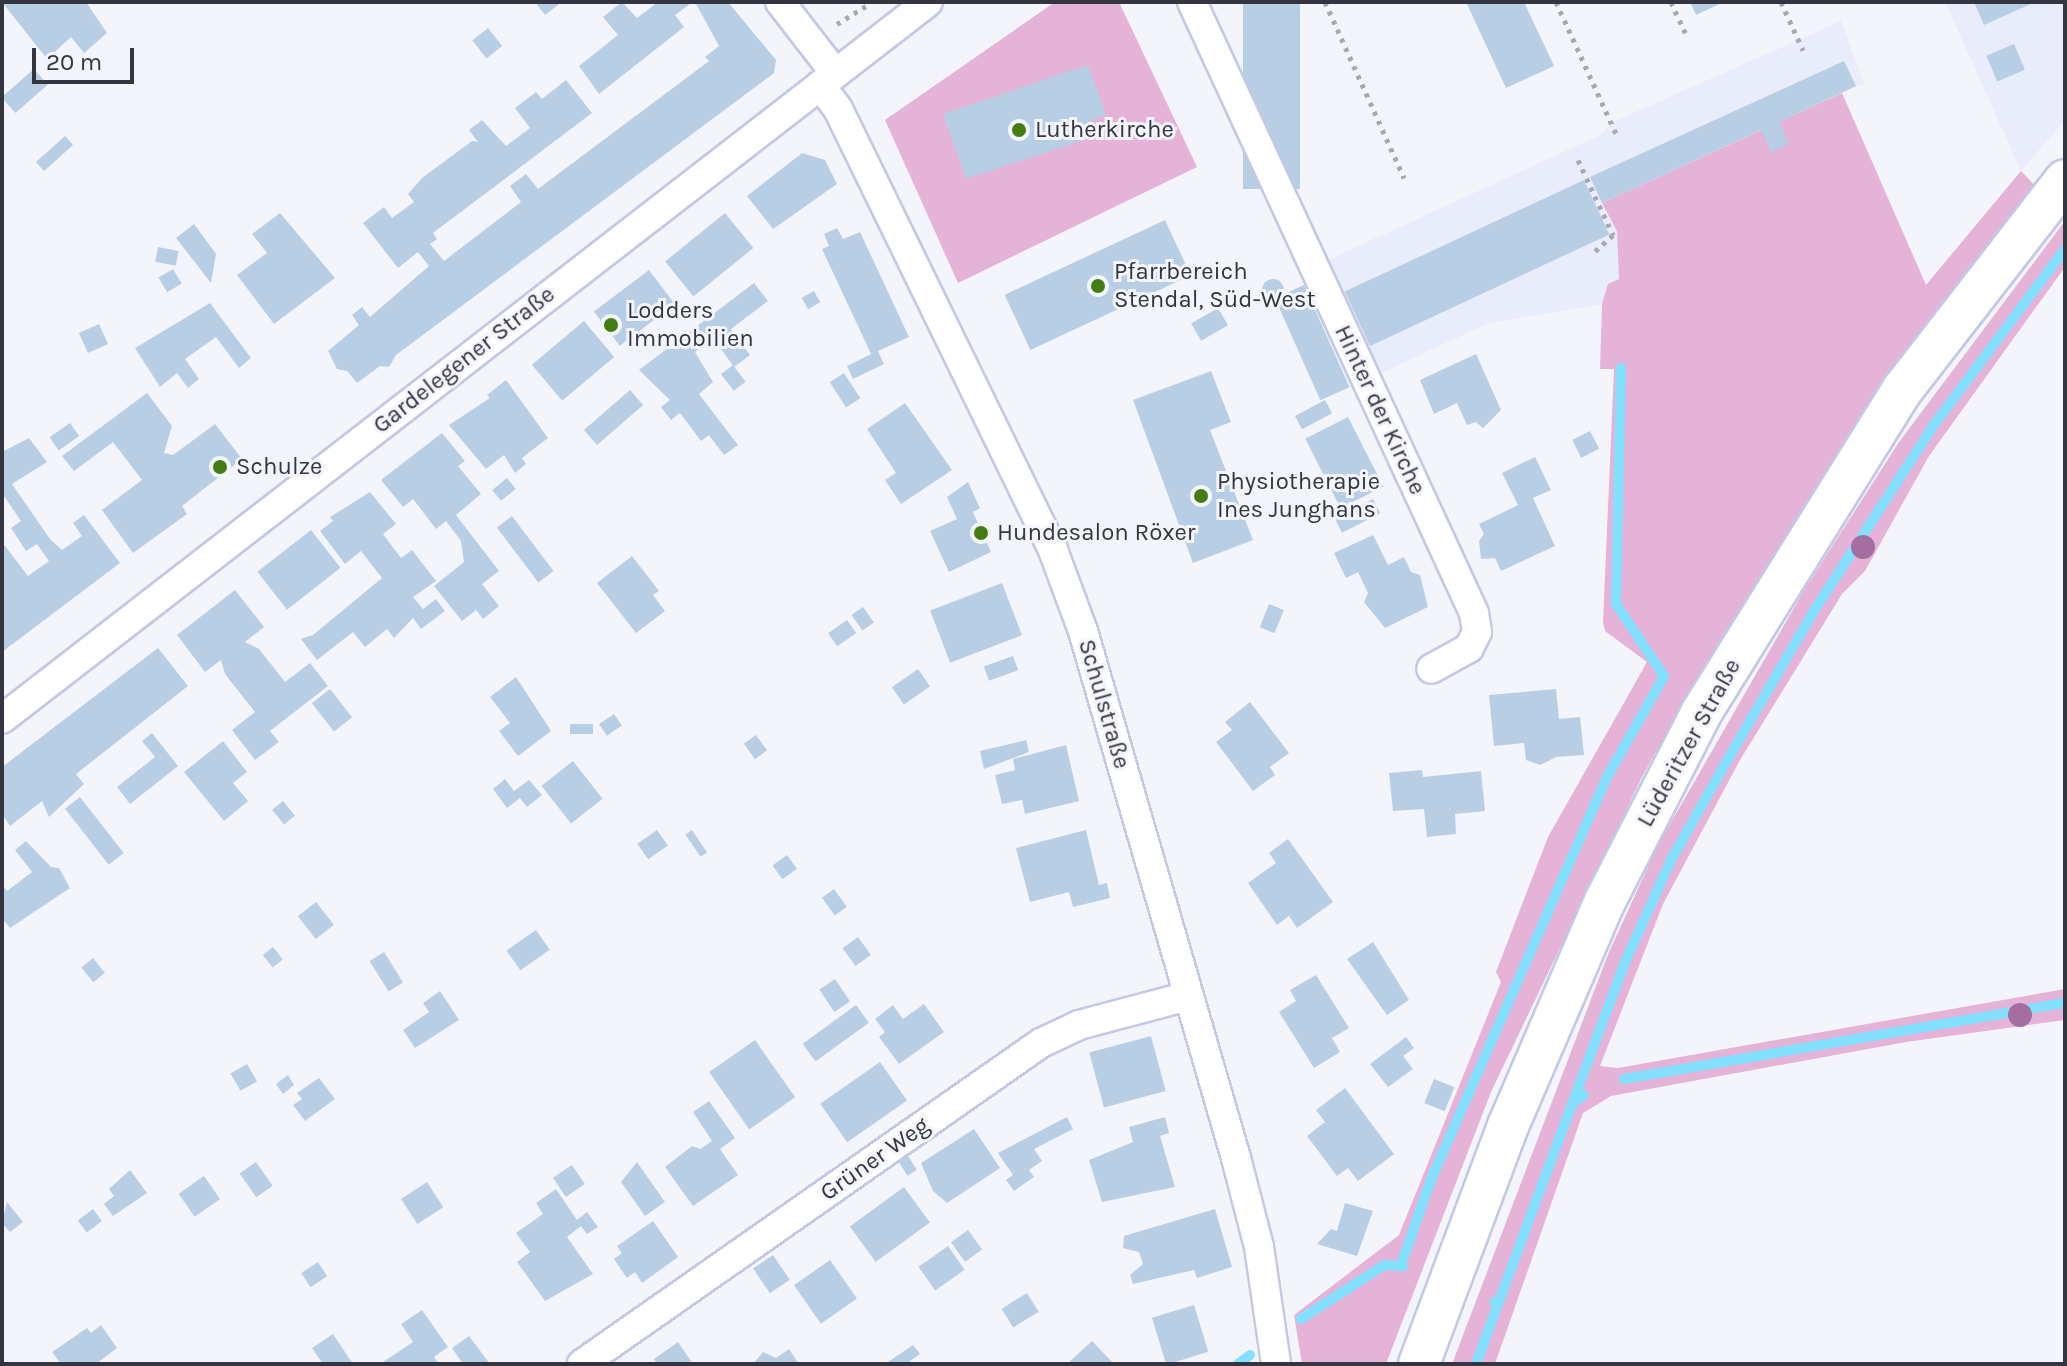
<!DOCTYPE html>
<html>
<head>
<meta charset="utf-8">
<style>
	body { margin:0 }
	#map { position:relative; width:2067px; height:1366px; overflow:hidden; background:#f4f5fb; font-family:Karla,sans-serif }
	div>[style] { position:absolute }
	.built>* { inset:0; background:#e9ecfa }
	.green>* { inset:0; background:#e5b2d8 }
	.stream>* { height:10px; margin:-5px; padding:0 5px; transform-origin:5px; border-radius:5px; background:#83e0fe }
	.building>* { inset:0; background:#b8cee5; transform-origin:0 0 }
	.round { border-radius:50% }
	.path>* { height:5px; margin-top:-2.5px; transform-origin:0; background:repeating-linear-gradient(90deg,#a7a8b0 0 4px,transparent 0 10px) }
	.roads { filter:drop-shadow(2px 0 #c3c8e4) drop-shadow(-2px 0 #c3c8e4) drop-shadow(0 2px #c3c8e4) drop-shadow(0 -2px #c3c8e4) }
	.street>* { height:28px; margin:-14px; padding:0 14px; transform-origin:14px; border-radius:14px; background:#fff }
	.secondary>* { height:40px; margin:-20px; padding:0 20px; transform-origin:20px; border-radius:20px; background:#fff }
	.trees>* { width:24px; height:24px; margin:-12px; border-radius:50%; background:#a46ea0 }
	.dots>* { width:22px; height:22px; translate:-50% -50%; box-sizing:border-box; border:4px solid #f4f5fb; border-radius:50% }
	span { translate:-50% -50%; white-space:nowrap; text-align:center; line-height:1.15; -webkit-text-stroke:6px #f4f5fb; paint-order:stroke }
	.poi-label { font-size:24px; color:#343541 }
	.left { translate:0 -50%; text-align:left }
	.street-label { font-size:24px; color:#343541 }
	.frame { position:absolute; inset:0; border:4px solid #343541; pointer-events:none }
	.scale { position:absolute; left:32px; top:48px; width:102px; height:36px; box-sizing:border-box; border:4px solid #343541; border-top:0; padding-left:10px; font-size:24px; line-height:28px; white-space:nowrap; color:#343541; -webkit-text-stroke:6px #f4f5fb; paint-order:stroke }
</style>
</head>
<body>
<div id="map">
	<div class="built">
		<i style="clip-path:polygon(1945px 2px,2065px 2px,2065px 120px,2021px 171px)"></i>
		<i style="clip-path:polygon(1841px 21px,1864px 83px,1603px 203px,1617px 231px,1619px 280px,1608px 284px,1602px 304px,1486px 324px,1380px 374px,1328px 260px,1600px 135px,1613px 122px)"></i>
	</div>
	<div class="green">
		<i style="clip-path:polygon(1055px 2px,1119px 2px,1197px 167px,958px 283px,885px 120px)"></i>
		<i style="clip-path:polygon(1842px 93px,1926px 285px,2021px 171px,2037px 188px,1881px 391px,1819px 484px,1700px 672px,1642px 777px,1491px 1092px,1386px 1364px,1302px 1364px,1294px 1315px,1399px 1235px,1501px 982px,1496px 972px,1548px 837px,1647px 662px,1605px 631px,1603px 622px,1614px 369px,1600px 369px,1602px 304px,1608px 284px,1619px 279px,1617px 231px,1602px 203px)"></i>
		<i style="clip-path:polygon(2065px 221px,2065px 267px,1929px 456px,1865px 571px,1842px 594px,1740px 760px,1663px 904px,1600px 1066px,1618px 1068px,2065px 989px,2065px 1020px,1906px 1042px,1611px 1096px,1583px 1113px,1495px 1364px,1452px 1364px,1609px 952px,1658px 845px,1806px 587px,1899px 442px)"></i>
	</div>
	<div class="stream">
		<i style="left:1624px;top:1079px;width:448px;rotate:-9.8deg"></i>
		<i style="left:1572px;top:1104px;width:152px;rotate:-69.5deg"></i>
		<i style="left:1625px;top:962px;width:112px;rotate:-65.7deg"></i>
		<i style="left:1671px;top:860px;width:116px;rotate:-60.6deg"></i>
		<i style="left:1728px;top:759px;width:168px;rotate:-59.9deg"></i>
		<i style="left:1812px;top:614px;width:224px;rotate:-57.2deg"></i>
		<i style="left:1933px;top:426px;width:221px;rotate:-53.3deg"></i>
		<i style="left:1401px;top:1265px;width:88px;rotate:-70.7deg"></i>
		<i style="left:1430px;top:1182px;width:440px;rotate:-66.4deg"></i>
		<i style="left:1606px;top:779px;width:118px;rotate:-60.6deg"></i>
		<i style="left:1664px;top:676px;width:87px;rotate:-123.7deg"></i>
		<i style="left:1616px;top:604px;width:236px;rotate:-88.8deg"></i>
		<i style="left:1498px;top:1304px;width:213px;rotate:-69.7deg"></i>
		<i style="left:1572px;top:1104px;width:15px;rotate:-37deg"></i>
		<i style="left:1301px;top:1319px;width:99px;rotate:-33deg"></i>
		<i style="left:1384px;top:1265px;width:19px;rotate:3deg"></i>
		<i style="left:1238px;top:1364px;width:15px;rotate:-37deg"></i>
		<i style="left:1476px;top:1364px;width:64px;rotate:-69.9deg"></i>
		<i style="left:1498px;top:1304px;width:4px;rotate:-146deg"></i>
	</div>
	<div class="building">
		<i style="clip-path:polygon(2px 2px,86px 2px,107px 33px,84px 53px,71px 37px,47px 59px)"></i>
		<i style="clip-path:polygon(535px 2px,562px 2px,545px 15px)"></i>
		<i style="clip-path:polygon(622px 2px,637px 18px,658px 2px,693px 2px,675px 15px,684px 27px,599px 94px,579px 66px,618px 35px,603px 17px)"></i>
		<i style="clip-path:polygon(695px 2px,728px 2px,776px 60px,774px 73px,396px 355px,389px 367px,380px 366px,357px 383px,347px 371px,337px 369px,328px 351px,359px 325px,352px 315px,362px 307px,370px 317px,429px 266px,418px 252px,398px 268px,363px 223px,384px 207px,392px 218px,414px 202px,408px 194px,422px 178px,472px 141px,478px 142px,469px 130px,482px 120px,506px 146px,530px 128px,515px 108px,536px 92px,542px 99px,566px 80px,592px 113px,433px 233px,437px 239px,430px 244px,444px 261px,521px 202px,510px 186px,526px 174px,538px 189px,709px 61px,705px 57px,719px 46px)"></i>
		<i style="left:1243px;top:2px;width:57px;height:187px"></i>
		<i style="clip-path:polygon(1466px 2px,1524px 2px,1554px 66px,1506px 88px)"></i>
		<i style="clip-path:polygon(1690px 2px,1724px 2px,1696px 15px)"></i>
		<i style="clip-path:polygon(1974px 2px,2035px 2px,1984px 25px)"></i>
		<i style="left:488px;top:28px;width:23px;height:20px;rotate:52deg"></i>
		<i style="left:2014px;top:44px;width:28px;height:30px;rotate:67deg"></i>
		<i style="clip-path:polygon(1844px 61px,1856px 86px,1779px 122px,1789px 144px,1771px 152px,1761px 130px,1602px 203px,1590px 177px)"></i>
		<i style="clip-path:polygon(1088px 65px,1106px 115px,1088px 122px,1093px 137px,966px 179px,943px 114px)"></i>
		<i style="left:34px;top:69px;width:21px;height:43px;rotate:49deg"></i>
		<i style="left:65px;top:136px;width:12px;height:39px;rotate:48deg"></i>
		<i style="clip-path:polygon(802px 153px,825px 160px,837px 184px,773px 229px,747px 196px)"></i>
		<i style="left:1584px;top:180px;width:60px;height:264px;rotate:65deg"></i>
		<i style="clip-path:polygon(280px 213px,335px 278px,274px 324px,237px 275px,267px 253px,252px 234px)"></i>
		<i style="left:725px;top:213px;width:45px;height:77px;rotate:51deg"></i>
		<i style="left:1165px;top:220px;width:61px;height:177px;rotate:65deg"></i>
		<i style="clip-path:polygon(194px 224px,216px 254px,211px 283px,176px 238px)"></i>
		<i style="clip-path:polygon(837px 228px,843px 239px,860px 232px,909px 337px,878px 351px,884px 364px,853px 379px,847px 366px,871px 354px,822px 249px,829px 246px,824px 234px)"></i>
		<i style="left:158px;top:247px;width:21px;height:15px;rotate:11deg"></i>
		<i style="left:173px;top:269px;width:17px;height:17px;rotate:59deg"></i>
		<i style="left:649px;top:270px;width:43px;height:69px;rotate:53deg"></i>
		<i class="round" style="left:1262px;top:279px;width:22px;height:22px"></i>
		<i style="clip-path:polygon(754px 283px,768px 301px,731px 329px,750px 355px,734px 367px,713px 338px,695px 352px,713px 382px,699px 394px,738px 445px,724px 455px,709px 435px,701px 441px,680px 413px,671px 420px,661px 407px,670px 400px,639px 370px)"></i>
		<i style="left:1304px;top:285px;width:112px;height:32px;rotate:66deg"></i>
		<i style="left:814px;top:291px;width:13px;height:14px;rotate:61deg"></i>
		<i style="clip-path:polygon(210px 303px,251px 358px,239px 368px,216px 337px,185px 359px,199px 379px,188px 388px,177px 373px,160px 387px,135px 348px)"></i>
		<i style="left:1218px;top:308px;width:20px;height:31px;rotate:60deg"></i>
		<i style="left:584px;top:321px;width:47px;height:68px;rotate:50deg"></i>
		<i style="left:99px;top:324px;width:22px;height:22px;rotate:66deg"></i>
		<i style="clip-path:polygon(1476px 354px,1501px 410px,1483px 428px,1476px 422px,1467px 425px,1457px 403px,1434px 414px,1420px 380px)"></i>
		<i style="left:733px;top:365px;width:21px;height:15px;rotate:53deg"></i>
		<i style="clip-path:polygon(1211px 371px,1231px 422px,1210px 430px,1253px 540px,1193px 563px,1133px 400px)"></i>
		<i style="left:844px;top:373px;width:30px;height:17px;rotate:57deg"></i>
		<i style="clip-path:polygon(506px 380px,548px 438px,522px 458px,526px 464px,515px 473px,504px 455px,486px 469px,449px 425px,490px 398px,487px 395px)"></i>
		<i style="left:630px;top:390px;width:20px;height:61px;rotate:49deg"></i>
		<i style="clip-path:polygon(147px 393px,172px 426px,164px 453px,173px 455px,215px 424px,242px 459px,182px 506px,187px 514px,133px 553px,102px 510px,142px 480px,113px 442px,74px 471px,62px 456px)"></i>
		<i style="left:1325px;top:400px;width:15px;height:34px;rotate:62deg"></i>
		<i style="clip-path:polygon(905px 403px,952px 470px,901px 504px,885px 480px,896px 473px,867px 429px)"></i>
		<i style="left:1348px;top:417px;width:78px;height:48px;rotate:63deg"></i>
		<i style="left:70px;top:423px;width:16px;height:25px;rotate:55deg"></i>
		<i style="left:1590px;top:431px;width:20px;height:20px;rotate:63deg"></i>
		<i style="clip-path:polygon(442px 433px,465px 461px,458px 466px,481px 494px,456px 515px,499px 571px,482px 584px,499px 606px,483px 619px,476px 610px,462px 621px,434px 586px,464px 562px,461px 541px,446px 521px,436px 529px,413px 499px,403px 507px,381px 480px)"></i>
		<i style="clip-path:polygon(29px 438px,47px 462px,12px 484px,50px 539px,62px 550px,82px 536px,73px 523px,84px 515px,120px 563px,2px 652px,2px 542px,28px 576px,49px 561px,37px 544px,26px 551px,11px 528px,21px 521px,2px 493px,2px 452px)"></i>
		<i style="clip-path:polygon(1535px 457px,1551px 490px,1533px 498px,1555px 546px,1501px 571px,1495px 558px,1481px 559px,1479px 541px,1484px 534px,1479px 524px,1518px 505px,1502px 473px)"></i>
		<i style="left:507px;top:478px;width:14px;height:19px;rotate:51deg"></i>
		<i style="clip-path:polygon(968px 482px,980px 508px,973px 512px,991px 552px,949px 572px,930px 531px,957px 519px,947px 497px)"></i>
		<i style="clip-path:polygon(370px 492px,396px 524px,383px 534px,401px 558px,412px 550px,436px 581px,413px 597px,423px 609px,436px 599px,445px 611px,421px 629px,413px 618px,394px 638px,387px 629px,365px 647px,353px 632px,317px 660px,301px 639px,313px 635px,382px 578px,361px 551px,345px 564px,320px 531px,333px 521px,330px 517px)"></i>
		<i style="left:1373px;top:499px;width:16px;height:43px;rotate:63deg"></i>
		<i style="left:512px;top:516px;width:69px;height:19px;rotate:53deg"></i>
		<i style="left:311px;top:530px;width:48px;height:68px;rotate:52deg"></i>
		<i style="clip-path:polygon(1373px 535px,1388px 565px,1404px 557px,1411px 572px,1420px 575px,1428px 607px,1385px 628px,1364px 602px,1368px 593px,1358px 572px,1346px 578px,1334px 553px)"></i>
		<i style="clip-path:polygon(632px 556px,659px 591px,653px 595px,665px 611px,636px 633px,597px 583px)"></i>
		<i style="left:1002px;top:583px;width:56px;height:77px;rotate:69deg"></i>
		<i style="clip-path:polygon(235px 590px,264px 627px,245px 642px,259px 649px,285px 682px,310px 663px,328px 686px,270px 731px,279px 742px,255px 760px,232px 730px,255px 712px,225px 674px,221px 660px,205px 672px,177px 635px)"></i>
		<i style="left:1269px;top:604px;width:16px;height:25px;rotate:22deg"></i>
		<i style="left:863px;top:607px;width:19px;height:14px;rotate:55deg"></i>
		<i style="left:847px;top:620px;width:16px;height:23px;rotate:55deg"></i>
		<i style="clip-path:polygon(158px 648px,188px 686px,76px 774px,84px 784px,49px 817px,42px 801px,10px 826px,2px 814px,2px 767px)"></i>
		<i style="left:1013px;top:656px;width:15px;height:31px;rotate:70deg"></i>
		<i style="left:918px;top:669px;width:21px;height:32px;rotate:55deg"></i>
		<i style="clip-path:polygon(516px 677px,551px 731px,518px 756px,499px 731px,510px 723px,490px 697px)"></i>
		<i style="left:330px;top:689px;width:36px;height:23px;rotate:52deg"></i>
		<i style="clip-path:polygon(1556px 689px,1559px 719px,1580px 717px,1584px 755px,1556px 757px,1540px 765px,1526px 760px,1524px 743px,1494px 746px,1489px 695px)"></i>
		<i style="clip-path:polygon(1250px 702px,1289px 753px,1270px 767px,1275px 775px,1253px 791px,1216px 742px,1232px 730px,1225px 722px)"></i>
		<i style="left:614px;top:714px;width:14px;height:18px;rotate:56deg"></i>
		<i style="left:593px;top:724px;width:10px;height:23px;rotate:90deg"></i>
		<i style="clip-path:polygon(152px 733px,178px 766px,130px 804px,117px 787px,155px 757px,142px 741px)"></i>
		<i style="left:756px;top:735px;width:19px;height:15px;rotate:54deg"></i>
		<i style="clip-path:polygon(1026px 740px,1029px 752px,984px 769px,980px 751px)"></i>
		<i style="clip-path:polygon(223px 741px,247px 772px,233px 783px,248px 801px,224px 821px,184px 772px)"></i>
		<i style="clip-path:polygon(1066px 745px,1079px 801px,1025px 814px,1022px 800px,1002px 804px,995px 775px,1015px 770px,1013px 759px)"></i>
		<i style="left:573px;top:761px;width:48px;height:40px;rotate:52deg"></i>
		<i style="clip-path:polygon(1422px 770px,1423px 777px,1481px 771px,1485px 811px,1455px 814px,1456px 834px,1427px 837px,1424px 809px,1393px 811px,1389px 773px)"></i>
		<i style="clip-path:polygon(505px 779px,514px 791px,529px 780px,542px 795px,527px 807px,520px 798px,507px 808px,493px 789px)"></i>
		<i style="left:80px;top:797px;width:71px;height:19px;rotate:52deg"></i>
		<i style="left:283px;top:801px;width:19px;height:14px;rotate:51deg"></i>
		<i style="left:657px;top:830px;width:19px;height:24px;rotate:55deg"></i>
		<i style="left:692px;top:830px;width:27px;height:8px;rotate:56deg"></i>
		<i style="clip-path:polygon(1086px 830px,1099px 885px,1107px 883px,1110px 898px,1073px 907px,1069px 892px,1030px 902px,1016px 848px)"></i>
		<i style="clip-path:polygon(1288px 839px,1333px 902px,1297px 928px,1289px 916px,1277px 925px,1248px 883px,1276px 863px,1269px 853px)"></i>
		<i style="clip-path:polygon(26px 841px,51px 867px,59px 868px,70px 888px,10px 928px,2px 918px,2px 885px,7px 891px,32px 872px,15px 850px)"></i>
		<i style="left:787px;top:855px;width:17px;height:18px;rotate:54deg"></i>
		<i style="left:834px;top:889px;width:22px;height:15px;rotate:54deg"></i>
		<i style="left:316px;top:902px;width:29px;height:23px;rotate:52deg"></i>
		<i style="left:536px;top:930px;width:24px;height:36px;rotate:55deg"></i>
		<i style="left:858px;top:937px;width:22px;height:19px;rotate:54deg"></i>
		<i style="clip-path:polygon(1373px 942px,1409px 1000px,1387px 1015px,1347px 959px)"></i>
		<i style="left:273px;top:947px;width:16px;height:13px;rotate:52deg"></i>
		<i style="left:384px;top:952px;width:36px;height:17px;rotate:58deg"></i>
		<i style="left:93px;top:958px;width:19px;height:15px;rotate:51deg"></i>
		<i style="clip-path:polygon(1316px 975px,1349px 1028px,1332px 1038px,1340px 1052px,1314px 1068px,1279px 1012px,1296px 1001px,1290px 990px)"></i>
		<i style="left:835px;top:979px;width:27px;height:19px;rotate:56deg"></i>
		<i style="clip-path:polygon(440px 991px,459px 1020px,415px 1048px,403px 1030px,429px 1012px,423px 1003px)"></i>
		<i style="clip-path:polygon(924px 1004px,944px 1032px,899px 1064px,879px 1037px,885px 1032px,875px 1019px,893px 1005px,903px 1019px)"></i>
		<i style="left:856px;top:1005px;width:22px;height:66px;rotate:54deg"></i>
		<i style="left:1151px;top:1036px;width:57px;height:64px;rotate:75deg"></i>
		<i style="clip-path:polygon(1406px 1037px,1414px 1048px,1403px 1056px,1413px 1069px,1388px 1087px,1370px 1064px)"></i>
		<i style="left:755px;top:1040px;width:70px;height:56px;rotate:55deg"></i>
		<i style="left:880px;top:1062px;width:47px;height:73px;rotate:55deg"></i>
		<i style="left:247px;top:1064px;width:20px;height:19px;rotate:60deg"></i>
		<i style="clip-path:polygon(288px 1075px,294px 1085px,283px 1094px,276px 1084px)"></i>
		<i style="clip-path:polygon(319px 1078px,335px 1099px,305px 1121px,293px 1105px,302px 1099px,297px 1093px)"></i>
		<i style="left:1434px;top:1079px;width:22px;height:26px;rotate:22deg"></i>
		<i style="clip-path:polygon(1345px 1088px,1394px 1154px,1358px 1181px,1348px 1168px,1337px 1176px,1307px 1136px,1325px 1122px,1316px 1110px)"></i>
		<i style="clip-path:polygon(709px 1101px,735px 1138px,720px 1149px,738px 1175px,693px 1206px,665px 1167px,692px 1146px,700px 1149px,712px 1141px,693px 1112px)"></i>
		<i style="clip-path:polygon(1067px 1117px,1073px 1129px,1034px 1149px,1042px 1161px,1029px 1170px,1034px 1177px,1014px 1191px,1006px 1180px,1013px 1175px,998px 1153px)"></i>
		<i style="clip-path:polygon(1165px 1117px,1169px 1133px,1160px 1136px,1175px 1187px,1102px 1202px,1089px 1160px,1133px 1142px,1129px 1127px)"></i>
		<i style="clip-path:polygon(974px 1129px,1000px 1168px,947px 1203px,933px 1191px,921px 1163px)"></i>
		<i style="left:906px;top:1153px;width:20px;height:11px;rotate:57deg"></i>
		<i style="left:256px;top:1162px;width:29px;height:20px;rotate:55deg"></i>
		<i style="clip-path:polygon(637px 1162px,665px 1202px,645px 1216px,621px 1182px)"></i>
		<i style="left:572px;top:1165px;width:23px;height:23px;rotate:56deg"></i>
		<i style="clip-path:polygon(130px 1170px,147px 1193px,113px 1216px,104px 1204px,114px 1196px,109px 1189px)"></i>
		<i style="left:204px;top:1176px;width:28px;height:31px;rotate:55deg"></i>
		<i style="left:427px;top:1182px;width:30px;height:31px;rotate:57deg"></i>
		<i style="left:904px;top:1187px;width:44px;height:67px;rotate:54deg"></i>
		<i style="clip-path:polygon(556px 1189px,577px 1220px,587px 1212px,598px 1227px,587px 1234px,581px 1226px,567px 1237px,593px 1274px,545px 1301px,517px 1262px,530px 1252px,516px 1233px,543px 1214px,536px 1203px)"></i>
		<i style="clip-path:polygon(7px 1202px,23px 1222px,10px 1232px,2px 1223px)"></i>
		<i style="clip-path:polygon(1345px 1203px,1373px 1211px,1357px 1256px,1317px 1244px,1331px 1229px,1337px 1231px)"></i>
		<i style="left:93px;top:1209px;width:15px;height:19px;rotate:53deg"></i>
		<i style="clip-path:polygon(1215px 1209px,1232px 1267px,1197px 1278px,1194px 1270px,1133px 1284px,1130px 1275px,1143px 1264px,1139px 1252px,1123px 1248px,1124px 1236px)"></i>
		<i style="clip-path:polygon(653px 1221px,678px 1257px,642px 1283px,635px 1272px,627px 1278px,614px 1259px,622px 1253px,617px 1246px)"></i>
		<i style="left:968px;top:1230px;width:24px;height:21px;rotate:54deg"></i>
		<i style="left:948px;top:1246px;width:29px;height:36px;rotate:55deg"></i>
		<i style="left:773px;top:1255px;width:30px;height:24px;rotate:56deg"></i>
		<i style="left:830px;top:1260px;width:47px;height:44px;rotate:55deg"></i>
		<i style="left:318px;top:1262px;width:17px;height:20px;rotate:57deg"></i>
		<i style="left:1027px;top:1293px;width:22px;height:30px;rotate:58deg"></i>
		<i style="left:1194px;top:1305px;width:49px;height:44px;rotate:73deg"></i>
		<i style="clip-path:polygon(422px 1310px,448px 1347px,434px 1357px,439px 1364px,380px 1364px,413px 1342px,401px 1324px)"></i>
		<i style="clip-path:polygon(101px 1325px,117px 1348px,96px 1364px,61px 1364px,52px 1352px,87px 1328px,91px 1333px)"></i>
		<i style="clip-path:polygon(333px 1334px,353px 1364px,323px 1364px,312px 1348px)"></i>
		<i style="clip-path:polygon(469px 1336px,490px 1364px,463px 1364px,452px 1348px)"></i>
		<i style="clip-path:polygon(1092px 1341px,1114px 1364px,1067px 1364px)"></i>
		<i style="clip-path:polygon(678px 1342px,693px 1364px,657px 1364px,654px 1359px)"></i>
		<i style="clip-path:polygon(913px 1345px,920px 1354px,906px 1364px,885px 1364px)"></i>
		<i style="clip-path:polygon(789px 1349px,799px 1364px,753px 1364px,763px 1352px,776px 1358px)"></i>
	</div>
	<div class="path">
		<i style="left:1325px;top:2px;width:193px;rotate:65.8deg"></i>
		<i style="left:1556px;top:2px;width:147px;rotate:65.5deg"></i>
		<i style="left:1671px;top:2px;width:38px;rotate:65deg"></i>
		<i style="left:1781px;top:2px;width:53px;rotate:65.4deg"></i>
		<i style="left:837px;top:24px;width:40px;rotate:-32deg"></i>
		<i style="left:1578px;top:160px;width:83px;rotate:65deg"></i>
		<i style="left:1613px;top:235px;width:27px;rotate:138deg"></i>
	</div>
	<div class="roads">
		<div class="street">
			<i style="left:780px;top:2px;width:90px;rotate:52.2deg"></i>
			<i style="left:1192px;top:2px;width:673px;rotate:65.22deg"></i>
			<i style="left:1474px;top:613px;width:19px;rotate:81deg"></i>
			<i style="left:1477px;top:632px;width:18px;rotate:117deg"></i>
			<i style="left:1469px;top:648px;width:43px;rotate:151.1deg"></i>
			<i style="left:820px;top:85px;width:30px;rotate:53deg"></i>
			<i style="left:838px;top:109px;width:491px;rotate:64deg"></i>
			<i style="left:1053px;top:550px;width:86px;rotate:69.7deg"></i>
			<i style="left:1083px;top:631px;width:549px;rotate:73.81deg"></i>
			<i style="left:1236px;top:1158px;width:92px;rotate:75.5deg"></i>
			<i style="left:1259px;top:1247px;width:118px;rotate:81.7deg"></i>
			<i style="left:2px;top:719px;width:1171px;rotate:-37.75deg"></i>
			<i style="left:582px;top:1364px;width:560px;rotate:-34.97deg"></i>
			<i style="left:1041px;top:1043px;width:42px;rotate:-25.3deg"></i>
			<i style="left:1079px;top:1025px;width:113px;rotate:-14.9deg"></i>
		</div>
		<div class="secondary">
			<i style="left:1419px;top:1364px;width:254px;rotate:-69.5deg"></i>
			<i style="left:1508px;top:1126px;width:245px;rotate:-66.7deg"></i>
			<i style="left:1605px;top:901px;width:211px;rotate:-62.9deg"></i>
			<i style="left:1701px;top:713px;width:382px;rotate:-58.1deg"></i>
			<i style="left:1903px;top:389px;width:264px;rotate:-52.2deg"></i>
		</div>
	</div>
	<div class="trees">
		<i style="left:1863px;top:547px"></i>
		<i style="left:2020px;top:1015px"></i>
	</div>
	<div class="dots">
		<i style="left:1019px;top:130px;background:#457d15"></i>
		<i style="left:1098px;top:286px;background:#457d15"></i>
		<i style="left:611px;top:325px;background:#457d15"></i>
		<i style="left:220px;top:467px;background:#457d15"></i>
		<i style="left:1201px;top:496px;background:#457d15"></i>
		<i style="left:981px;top:533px;background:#457d15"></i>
	</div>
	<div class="poi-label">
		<span class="left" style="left:1035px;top:130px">Lutherkirche</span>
		<span class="left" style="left:1114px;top:286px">Pfarrbereich<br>Stendal, Süd-West</span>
		<span class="left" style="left:627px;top:325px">Lodders<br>Immobilien</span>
		<span class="left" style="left:236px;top:467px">Schulze</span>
		<span class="left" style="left:1217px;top:496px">Physiotherapie<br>Ines Junghans</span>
		<span class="left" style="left:997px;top:533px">Hundesalon Röxer</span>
	</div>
	<div class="street-label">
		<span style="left:464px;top:360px;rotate:-38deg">Gardelegener Straße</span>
		<span style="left:1380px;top:410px;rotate:65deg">Hinter der Kirche</span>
		<span style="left:1104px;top:704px;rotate:74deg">Schulstraße</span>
		<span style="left:1689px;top:743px;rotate:-61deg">Lüderitzer Straße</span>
		<span style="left:875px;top:1159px;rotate:-35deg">Grüner Weg</span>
	</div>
	<div class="frame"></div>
	<div class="scale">20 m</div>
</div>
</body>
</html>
